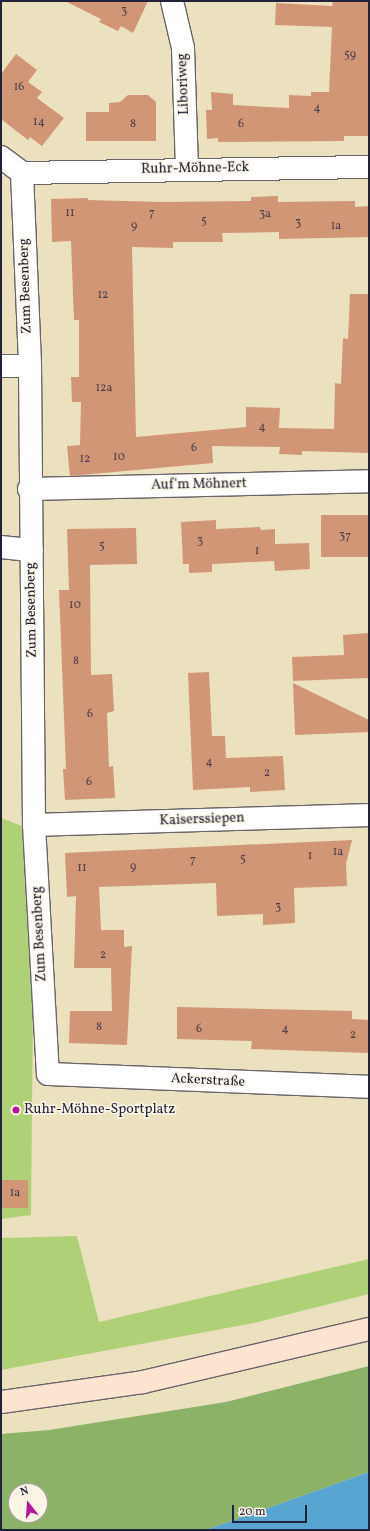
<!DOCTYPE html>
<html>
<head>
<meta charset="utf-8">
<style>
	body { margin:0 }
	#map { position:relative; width:370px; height:1531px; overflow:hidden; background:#ece1bf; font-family:Vollkorn,serif }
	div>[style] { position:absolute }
	.green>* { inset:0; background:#b0d078 }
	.forest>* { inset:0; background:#8cb268 }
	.water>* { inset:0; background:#58a5d1 }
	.building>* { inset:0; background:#d09676; transform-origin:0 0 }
	.roads { filter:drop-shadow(1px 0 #696569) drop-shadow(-1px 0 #696569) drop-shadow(0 1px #696569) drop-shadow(0 -1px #696569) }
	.street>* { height:22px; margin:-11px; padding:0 11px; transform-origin:11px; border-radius:11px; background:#fff }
	.secondary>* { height:22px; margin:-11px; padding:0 11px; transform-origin:11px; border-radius:11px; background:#fde4d1 }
	.dots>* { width:11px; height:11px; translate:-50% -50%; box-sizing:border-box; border:2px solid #fcf5e5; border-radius:50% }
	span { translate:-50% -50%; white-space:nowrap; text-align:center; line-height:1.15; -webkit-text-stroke:3px #fcf5e5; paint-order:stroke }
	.number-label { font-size:12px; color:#4e3f4a }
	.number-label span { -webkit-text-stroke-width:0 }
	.street-label { font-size:14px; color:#22223b }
	.poi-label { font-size:14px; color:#22223b }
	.left { translate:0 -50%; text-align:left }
	.frame { position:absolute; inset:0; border:2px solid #22223b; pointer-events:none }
	.north { position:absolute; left:8px; top:1483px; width:40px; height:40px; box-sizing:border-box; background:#fcf5e5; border:1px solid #a5a1a1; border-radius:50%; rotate:343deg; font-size:11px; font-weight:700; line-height:16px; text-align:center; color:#22223b }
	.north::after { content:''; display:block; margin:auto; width:14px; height:18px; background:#b5179e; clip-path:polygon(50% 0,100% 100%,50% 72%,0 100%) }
	.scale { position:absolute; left:232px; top:1505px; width:75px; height:18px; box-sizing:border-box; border:2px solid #22223b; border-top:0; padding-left:5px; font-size:12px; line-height:14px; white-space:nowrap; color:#22223b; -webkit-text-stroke:3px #fcf5e5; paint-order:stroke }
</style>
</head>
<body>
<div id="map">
	<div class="green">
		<i style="clip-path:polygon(1px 818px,22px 826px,33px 1006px,31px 1215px,1px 1219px)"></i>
		<i style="clip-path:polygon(77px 1236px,99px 1322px,369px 1259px,369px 1294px,254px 1323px,1px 1370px,1px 1238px)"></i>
	</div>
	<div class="forest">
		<i style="clip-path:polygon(evenodd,369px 1366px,369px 1472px,206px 1530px,1px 1530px,1px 1434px,49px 1430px,226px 1402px,369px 1366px,16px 1491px,40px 1491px,40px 1515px,16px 1515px,16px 1491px)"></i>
	</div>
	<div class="water">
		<i style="clip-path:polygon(369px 1472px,369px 1530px,206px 1530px)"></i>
	</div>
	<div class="building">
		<i style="clip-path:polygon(65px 1px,148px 1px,133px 33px,121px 26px,118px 31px,99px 22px,101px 19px)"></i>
		<i style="clip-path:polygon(333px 1px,369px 1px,369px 136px,344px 136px,344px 141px,218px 142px,218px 138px,207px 139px,206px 110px,212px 110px,211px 92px,233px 94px,233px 105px,289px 108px,289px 95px,311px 96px,311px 92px,329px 92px,332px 27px,275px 25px,276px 3px,332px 6px)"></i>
		<i style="clip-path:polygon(16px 54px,37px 70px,28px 82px,42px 92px,37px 98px,64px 118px,42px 146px,30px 137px,28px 140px,1px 119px,1px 74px)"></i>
		<i style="clip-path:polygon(128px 95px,148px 95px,156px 102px,156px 141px,86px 141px,86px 112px,109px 112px,109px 103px,120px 102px)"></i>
		<i style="clip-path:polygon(278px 196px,278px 202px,355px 201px,355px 207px,369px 206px,369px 237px,279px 239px,279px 232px,222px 233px,223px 242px,173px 242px,173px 248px,132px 247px,136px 437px,246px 427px,246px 407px,280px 408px,279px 428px,334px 429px,335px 383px,341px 384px,343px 338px,348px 339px,350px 294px,369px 294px,369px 453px,302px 451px,302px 455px,279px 454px,280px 447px,212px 446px,213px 463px,70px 476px,67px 446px,80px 445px,81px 402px,72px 402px,71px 377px,79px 377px,79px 320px,74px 320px,71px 241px,52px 242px,51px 199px,88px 198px,88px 200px,162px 202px,251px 201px,251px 197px)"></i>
		<i style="left:369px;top:515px;width:42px;height:48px;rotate:90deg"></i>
		<i style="clip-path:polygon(216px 520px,216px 529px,260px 527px,261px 530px,275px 529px,275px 544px,309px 543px,310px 569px,275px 571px,274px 561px,212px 564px,212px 572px,189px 573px,189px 564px,183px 564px,181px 522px)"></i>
		<i style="clip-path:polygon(136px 528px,137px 564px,90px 565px,91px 675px,112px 674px,114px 711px,107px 713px,109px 767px,113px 766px,115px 798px,65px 800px,63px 769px,66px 769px,59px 590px,69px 590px,67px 529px)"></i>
		<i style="clip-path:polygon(369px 633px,369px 678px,293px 681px,292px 657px,344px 655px,343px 635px)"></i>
		<i style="clip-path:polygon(209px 672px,212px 736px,225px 736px,226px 758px,283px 756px,285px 790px,250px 792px,250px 787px,193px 790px,188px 673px)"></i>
		<i style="clip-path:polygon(293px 683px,369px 720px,369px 732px,295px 735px)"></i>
		<i style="clip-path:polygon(352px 840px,346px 864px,347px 886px,294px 888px,295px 923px,263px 925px,263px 914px,217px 916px,216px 883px,99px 887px,101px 930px,124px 930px,124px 947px,132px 946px,127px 1045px,69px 1043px,70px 1011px,112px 1011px,111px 968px,74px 968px,76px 896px,67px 897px,65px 853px)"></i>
		<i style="clip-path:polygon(177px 1007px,352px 1011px,352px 1019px,369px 1020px,369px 1053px,251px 1049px,252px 1041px,177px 1039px)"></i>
		<i style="left:1px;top:1180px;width:27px;height:28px"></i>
	</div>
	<div class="roads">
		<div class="street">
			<i style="left:172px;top:1px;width:48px;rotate:76.8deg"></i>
			<i style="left:183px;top:48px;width:120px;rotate:88.1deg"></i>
			<i style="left:1px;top:157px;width:26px;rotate:37deg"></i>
			<i style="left:22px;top:173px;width:193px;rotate:87.6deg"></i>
			<i style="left:30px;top:366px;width:459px;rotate:89.5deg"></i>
			<i style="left:34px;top:825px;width:249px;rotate:86.8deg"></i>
			<i style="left:48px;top:1074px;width:321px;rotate:2.3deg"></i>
			<i style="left:22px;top:173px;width:347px;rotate:-1deg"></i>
			<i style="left:1px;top:366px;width:29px"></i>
			<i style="left:29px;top:489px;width:340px;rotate:-1.3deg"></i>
			<i style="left:1px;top:547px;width:31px;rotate:6deg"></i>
			<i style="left:34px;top:825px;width:335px;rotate:-1.7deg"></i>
		</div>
		<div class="secondary">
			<i style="left:1px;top:1402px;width:143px;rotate:-8deg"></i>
			<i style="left:143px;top:1382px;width:232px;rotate:-13.2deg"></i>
		</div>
	</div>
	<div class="dots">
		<i style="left:16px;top:1110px;background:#b5179e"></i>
	</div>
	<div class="number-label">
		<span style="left:124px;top:12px">3</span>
		<span style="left:350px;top:56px">59</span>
		<span style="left:19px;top:88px">16</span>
		<span style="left:317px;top:109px">4</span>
		<span style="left:39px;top:123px">14</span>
		<span style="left:133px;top:125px">8</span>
		<span style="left:241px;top:125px">6</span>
		<span style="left:70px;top:214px">11</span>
		<span style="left:152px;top:214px">7</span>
		<span style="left:265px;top:215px">3a</span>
		<span style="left:204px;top:222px">5</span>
		<span style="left:298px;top:224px">3</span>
		<span style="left:134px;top:227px">9</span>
		<span style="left:336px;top:227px">1a</span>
		<span style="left:103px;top:296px">12</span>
		<span style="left:104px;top:389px">12a</span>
		<span style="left:262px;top:428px">4</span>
		<span style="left:194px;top:449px">6</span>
		<span style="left:119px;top:458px">10</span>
		<span style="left:85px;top:460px">12</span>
		<span style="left:345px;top:537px">37</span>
		<span style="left:200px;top:542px">3</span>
		<span style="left:102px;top:547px">5</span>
		<span style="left:257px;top:552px">1</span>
		<span style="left:75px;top:606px">10</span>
		<span style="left:76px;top:662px">8</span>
		<span style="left:90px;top:715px">6</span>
		<span style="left:209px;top:763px">4</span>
		<span style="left:267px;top:774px">2</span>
		<span style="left:89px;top:783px">6</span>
		<span style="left:338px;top:853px">1a</span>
		<span style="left:310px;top:857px">1</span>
		<span style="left:243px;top:860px">5</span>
		<span style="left:193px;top:861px">7</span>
		<span style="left:133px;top:868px">9</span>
		<span style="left:82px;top:869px">11</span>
		<span style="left:278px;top:908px">3</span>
		<span style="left:103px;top:956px">2</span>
		<span style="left:99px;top:1028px">8</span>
		<span style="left:199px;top:1030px">6</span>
		<span style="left:285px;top:1030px">4</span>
		<span style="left:353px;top:1036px">2</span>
		<span style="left:15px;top:1194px">1a</span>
	</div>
	<div class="street-label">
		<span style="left:184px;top:84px;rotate:-92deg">Liboriweg</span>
		<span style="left:195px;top:169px;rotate:-1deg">Ruhr-Möhne-Eck</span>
		<span style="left:26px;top:286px;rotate:-92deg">Zum Besenberg</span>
		<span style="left:199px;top:485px;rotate:-1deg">Auf'm Möhnert</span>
		<span style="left:32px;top:610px;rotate:-91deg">Zum Besenberg</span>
		<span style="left:202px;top:820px;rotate:-2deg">Kaiserssiepen</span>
		<span style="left:40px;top:934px;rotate:-93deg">Zum Besenberg</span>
		<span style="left:208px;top:1081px;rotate:3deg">Ackerstraße</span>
	</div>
	<div class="poi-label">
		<span class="left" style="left:24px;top:1110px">Ruhr-Möhne-Sportplatz</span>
	</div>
	<div class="frame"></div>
	<div class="north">N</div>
	<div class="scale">20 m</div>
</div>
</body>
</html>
